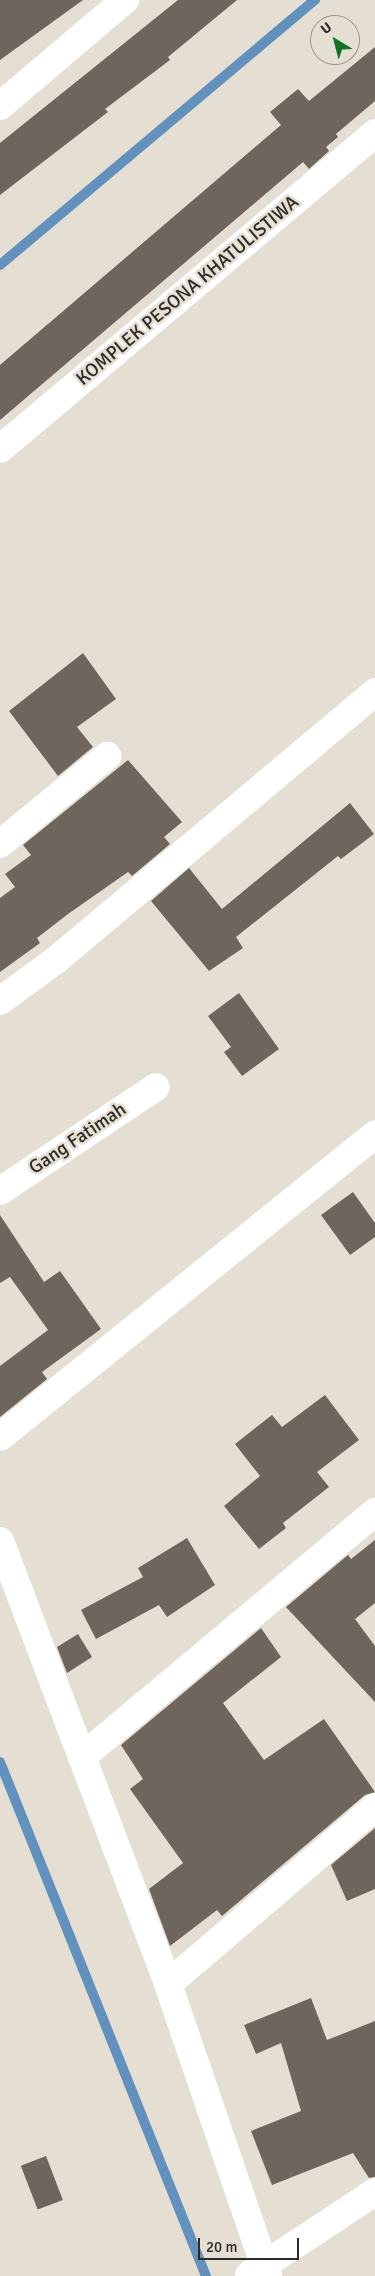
<!DOCTYPE html>
<html>
<head>
<meta charset="utf-8">
<style>
	body { margin:0 }
	#map { position:relative; width:375px; height:2276px; overflow:hidden; background:#e5dfd3; font-family:Signika,sans-serif }
	div>[style] { position:absolute }
	.stream>* { height:10px; margin:-5px; padding:0 5px; transform-origin:5px; border-radius:5px; background:#6391bd }
	.building>* { inset:0; background:#6e655d; transform-origin:0 0 }
	.street>* { height:28px; margin:-14px; padding:0 14px; transform-origin:14px; border-radius:14px; background:#fff }
	span { translate:-50% -50%; white-space:nowrap; text-align:center; line-height:1.15; -webkit-text-stroke:5px #e5dfd3; paint-order:stroke }
	.street-label { font-size:19px; color:#2e2b27 }
	.north { position:absolute; left:310px; top:15px; width:50px; height:50px; box-sizing:border-box; background:#e5dfd3; border:1px solid #9c978e; border-radius:50%; rotate:323deg; font-size:14px; font-weight:700; line-height:20px; text-align:center; color:#2e2b27 }
	.north::after { content:''; display:block; margin:auto; width:18px; height:22px; background:#127323; clip-path:polygon(50% 0,100% 100%,50% 72%,0 100%) }
	.scale { position:absolute; left:198px; top:2238px; width:101px; height:22px; box-sizing:border-box; border:2px solid #2e2b27; border-top:0; padding-left:6px; font-size:15px; line-height:18px; white-space:nowrap; color:#2e2b27; -webkit-text-stroke:4px #e5dfd3; paint-order:stroke }
</style>
</head>
<body>
<div id="map">
	<div class="stream">
		<i style="left:0;top:265px;width:412px;rotate:-40.1deg"></i>
		<i style="left:0;top:1762px;width:554px;rotate:68.16deg"></i>
	</div>
	<div class="building">
		<i style="clip-path:polygon(0 0,83px 0,0 60px)"></i>
		<i style="clip-path:polygon(178px 0,237px 0,168px 57px,170px 60px,105px 109px,108px 112px,0 195px,0 143px)"></i>
		<i style="clip-path:polygon(375px 47px,375px 101px,336px 134px,338px 137px,326px 147px,329px 151px,309px 169px,303px 162px,0 420px,0 365px,281px 125px,270px 112px,298px 89px,309px 101px)"></i>
		<i style="clip-path:polygon(83px 653px,116px 699px,77px 727px,93px 747px,58px 776px,9px 711px)"></i>
		<i style="clip-path:polygon(128px 760px,182px 822px,164px 837px,170px 844px,132px 876px,128px 872px,68px 914px,37px 938px,40px 943px,0 972px,0 898px,15px 887px,5px 874px,31px 855px,23px 845px)"></i>
		<i style="clip-path:polygon(350px 803px,374px 834px,341px 859px,338px 856px,236px 937px,243px 948px,209px 971px,151px 901px,189px 868px,222px 909px)"></i>
		<i style="clip-path:polygon(239px 993px,279px 1049px,242px 1076px,224px 1052px,231px 1047px,208px 1016px)"></i>
		<i style="clip-path:polygon(353px 1192px,375px 1223px,375px 1237px,350px 1255px,321px 1215px)"></i>
		<i style="clip-path:polygon(0 1215px,44px 1282px,60px 1271px,101px 1329px,42px 1372px,47px 1379px,0 1417px,0 1366px,48px 1330px,10px 1277px,0 1283px)"></i>
		<i style="clip-path:polygon(325px 1395px,359px 1440px,317px 1472px,329px 1487px,283px 1523px,286px 1528px,259px 1549px,224px 1506px,260px 1476px,235px 1444px,272px 1415px,282px 1427px)"></i>
		<i style="clip-path:polygon(187px 1538px,215px 1585px,167px 1617px,159px 1605px,96px 1639px,81px 1610px,143px 1577px,138px 1568px)"></i>
		<i style="clip-path:polygon(375px 1540px,375px 1603px,355px 1619px,375px 1646px,375px 1702px,286px 1607px,348px 1555px,351px 1559px)"></i>
		<i style="clip-path:polygon(261px 1628px,281px 1657px,223px 1703px,264px 1760px,324px 1719px,375px 1792px,365px 1795px,222px 1916px,217px 1910px,170px 1946px,149px 1889px,183px 1863px,130px 1789px,143px 1779px,121px 1745px)"></i>
		<i style="clip-path:polygon(78px 1634px,92px 1657px,67px 1673px,57px 1647px)"></i>
		<i style="clip-path:polygon(375px 1828px,375px 1889px,347px 1901px,331px 1865px)"></i>
		<i style="clip-path:polygon(311px 1998px,327px 2040px,375px 2021px,375px 2177px,369px 2178px,353px 2153px,272px 2185px,251px 2131px,301px 2111px,281px 2043px,256px 2054px,244px 2025px)"></i>
		<i style="left:46px;top:2156px;width:47px;height:27px;rotate:69deg"></i>
	</div>
	<div class="street">
		<i style="left:0;top:106px;width:164px;rotate:-40.3deg"></i>
		<i style="left:0;top:449px;width:490px;rotate:-40.1deg"></i>
		<i style="left:0;top:844px;width:139px;rotate:-39.4deg"></i>
		<i style="left:0;top:1001px;width:69px;rotate:-36.2deg"></i>
		<i style="left:56px;top:960px;width:417px;rotate:-40deg"></i>
		<i style="left:0;top:1191px;width:187px;rotate:-33.7deg"></i>
		<i style="left:0;top:1437px;width:482px;rotate:-38.9deg"></i>
		<i style="left:0;top:1541px;width:474px;rotate:69.2deg"></i>
		<i style="left:168px;top:1984px;width:309px;rotate:71.1deg"></i>
		<i style="left:82px;top:1757px;width:382px;rotate:-39.9deg"></i>
		<i style="left:168px;top:1984px;width:272px;rotate:-40.5deg"></i>
		<i style="left:249px;top:2275px;width:151px;rotate:-33.4deg"></i>
	</div>
	<div class="street-label">
		<span style="left:188px;top:291px;rotate:-40deg">KOMPLEK PESONA KHATULISTIWA</span>
		<span style="left:78px;top:1139px;rotate:-34deg">Gang Fatimah</span>
	</div>
	<div class="north">U</div>
	<div class="scale">20 m</div>
</div>
</body>
</html>
